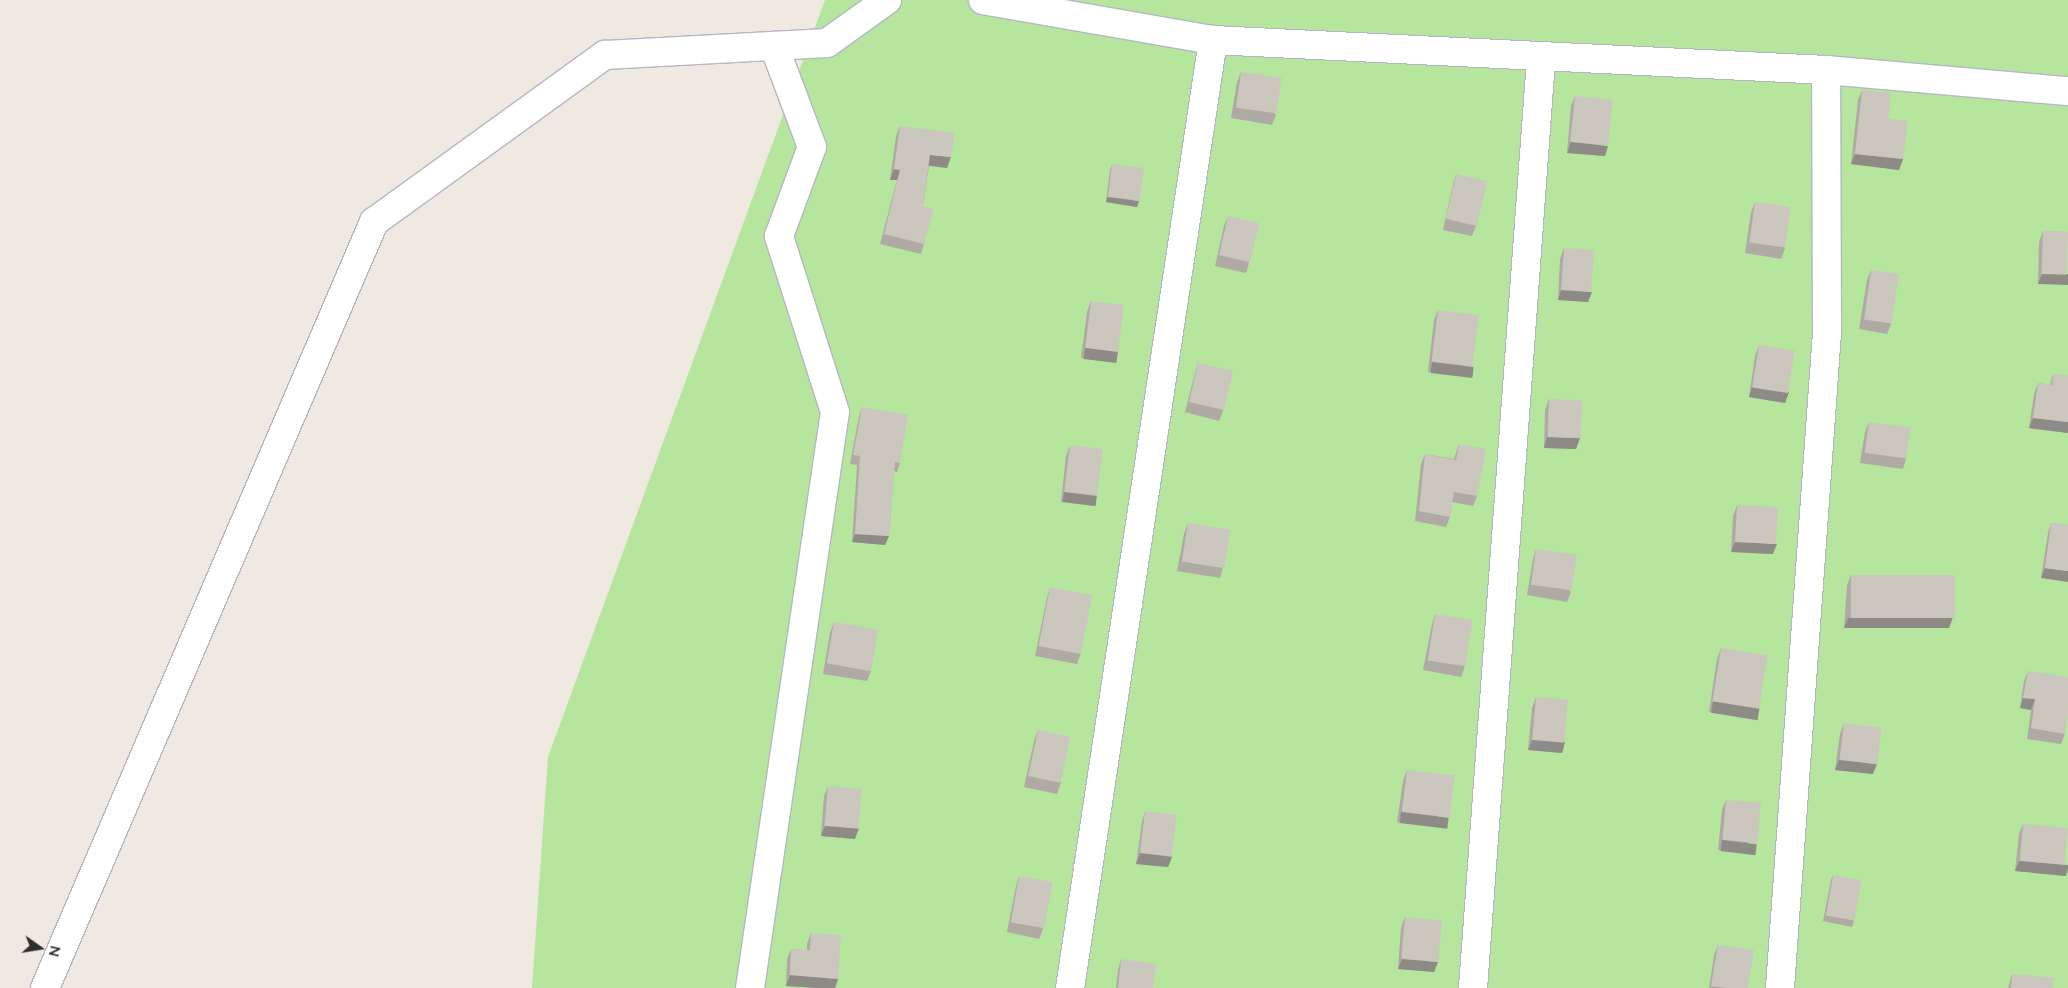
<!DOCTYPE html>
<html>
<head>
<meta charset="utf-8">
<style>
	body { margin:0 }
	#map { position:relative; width:2068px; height:988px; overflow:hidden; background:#efe9e1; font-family:Lato,sans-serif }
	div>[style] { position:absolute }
	.green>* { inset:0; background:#b6e59e }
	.roads { filter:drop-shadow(1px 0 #b4b7c1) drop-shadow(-1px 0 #b4b7c1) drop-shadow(0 1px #b4b7c1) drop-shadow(0 -1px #b4b7c1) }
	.minor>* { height:28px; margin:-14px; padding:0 14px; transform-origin:14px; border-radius:14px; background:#fff }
	.wall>* { inset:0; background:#afaba4 }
	.shaded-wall>* { inset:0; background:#8e8b86; transform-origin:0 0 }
	.building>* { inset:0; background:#cbc7bf; transform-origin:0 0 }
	span { translate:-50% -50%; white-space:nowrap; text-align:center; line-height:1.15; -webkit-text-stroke:4px #fff; paint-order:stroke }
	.north { position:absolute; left:15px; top:923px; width:50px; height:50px; -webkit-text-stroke:4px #fff; paint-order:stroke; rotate:103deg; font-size:14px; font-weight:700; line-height:20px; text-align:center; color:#2e2e2e }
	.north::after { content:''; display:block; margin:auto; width:18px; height:22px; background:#2e2e2e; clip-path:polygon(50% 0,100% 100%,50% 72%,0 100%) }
</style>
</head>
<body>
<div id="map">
	<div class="green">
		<i style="clip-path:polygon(825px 0,2068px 0,2068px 988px,532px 988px,548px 757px)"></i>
	</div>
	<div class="roads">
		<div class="minor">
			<i style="left:983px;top:0;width:233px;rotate:9.9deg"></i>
			<i style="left:1213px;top:40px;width:614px;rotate:2.8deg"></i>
			<i style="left:1826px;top:70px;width:243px;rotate:5deg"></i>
			<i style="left:45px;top:988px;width:834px;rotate:-66.76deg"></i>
			<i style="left:374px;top:222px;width:285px;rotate:-35.9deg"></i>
			<i style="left:605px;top:55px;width:222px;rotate:-3.1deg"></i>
			<i style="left:827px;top:43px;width:74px;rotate:-35.6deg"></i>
			<i style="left:750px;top:988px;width:582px;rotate:-81.61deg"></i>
			<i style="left:835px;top:412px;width:185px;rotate:-107.7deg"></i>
			<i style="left:779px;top:236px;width:95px;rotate:-69.7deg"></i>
			<i style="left:812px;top:147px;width:108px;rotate:-110.6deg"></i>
			<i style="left:1070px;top:988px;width:959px;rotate:-81.42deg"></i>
			<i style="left:1473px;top:988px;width:930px;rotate:-85.81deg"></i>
			<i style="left:1780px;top:988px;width:658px;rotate:-85.9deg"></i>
			<i style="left:1827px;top:332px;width:262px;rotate:-90.2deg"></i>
		</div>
	</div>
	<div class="wall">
		<i style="clip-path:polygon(1241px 72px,1276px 115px,1272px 125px,1231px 118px,1237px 82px)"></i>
		<i style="clip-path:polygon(1862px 90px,1888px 119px,1903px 159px,1899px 170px,1851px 164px,1858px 100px)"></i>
		<i style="clip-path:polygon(1575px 96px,1605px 156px,1567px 153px,1571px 106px)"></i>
		<i style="clip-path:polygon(900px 126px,947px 168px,929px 166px,923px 206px,924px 244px,921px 254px,880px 244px,897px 180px,890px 180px,896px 136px)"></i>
		<i style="clip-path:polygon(1112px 164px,1137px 207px,1106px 202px,1110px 170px)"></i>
		<i style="clip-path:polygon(1456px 174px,1476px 226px,1472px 236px,1443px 230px,1453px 184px)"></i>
		<i style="clip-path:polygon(1755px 202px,1785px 248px,1781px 259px,1745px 253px,1751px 212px)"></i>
		<i style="clip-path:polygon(1228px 216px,1249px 263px,1246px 273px,1215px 266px,1224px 226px)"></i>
		<i style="clip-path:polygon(2043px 231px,2068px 232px,2038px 284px,2039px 242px)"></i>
		<i style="clip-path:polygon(1564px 248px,1588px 302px,1558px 300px,1560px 259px)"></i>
		<i style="clip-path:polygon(1871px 270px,1891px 324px,1887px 334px,1859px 329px,1867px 280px)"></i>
		<i style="clip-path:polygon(1091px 301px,1118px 352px,1115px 362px,1081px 358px,1087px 312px)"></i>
		<i style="clip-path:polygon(1438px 310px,1470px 377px,1428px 372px,1434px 320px)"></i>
		<i style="clip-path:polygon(1759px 345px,1789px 392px,1785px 403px,1749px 397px,1755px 356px)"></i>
		<i style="clip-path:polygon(1198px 363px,1223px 411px,1219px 421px,1185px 412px,1195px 373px)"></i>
		<i style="clip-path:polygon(2053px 374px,2068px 376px,2068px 433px,2029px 428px,2034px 394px,2038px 383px,2050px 385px)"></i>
		<i style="clip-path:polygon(1549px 399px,1580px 438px,1576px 449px,1544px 448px,1545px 410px)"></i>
		<i style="clip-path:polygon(862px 407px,900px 463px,897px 472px,894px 471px,889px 536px,885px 545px,852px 542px,857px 465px,850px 464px,859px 416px)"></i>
		<i style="clip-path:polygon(1869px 422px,1906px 459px,1903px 469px,1860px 463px,1865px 432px)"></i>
		<i style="clip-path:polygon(1459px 444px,1477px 496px,1473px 506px,1452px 502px,1450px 517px,1446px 527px,1415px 521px,1421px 464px,1425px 454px,1454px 459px)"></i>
		<i style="clip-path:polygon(1070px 445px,1097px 496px,1093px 506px,1061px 502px,1066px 456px)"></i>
		<i style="clip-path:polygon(1737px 505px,1773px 554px,1731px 552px,1733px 516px)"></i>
		<i style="clip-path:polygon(1188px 523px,1223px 567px,1220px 578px,1177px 571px,1184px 534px)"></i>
		<i style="clip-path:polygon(2051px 523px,2068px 525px,2041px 578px,2048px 533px)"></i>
		<i style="clip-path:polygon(1536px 549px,1571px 592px,1567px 602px,1527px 595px,1533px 559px)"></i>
		<i style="clip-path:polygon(1851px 575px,1953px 617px,1949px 628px,1844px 628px,1847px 585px)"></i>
		<i style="clip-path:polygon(1050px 587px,1081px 653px,1077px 664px,1035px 656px,1047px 598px)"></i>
		<i style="clip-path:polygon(1435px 614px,1465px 666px,1461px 677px,1423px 670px,1432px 624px)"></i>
		<i style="clip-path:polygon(834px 622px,871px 671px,867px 681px,823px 674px,830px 633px)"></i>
		<i style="clip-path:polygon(1721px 648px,1759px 708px,1755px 719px,1709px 712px,1717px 659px)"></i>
		<i style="clip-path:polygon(2028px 671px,2065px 734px,2061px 744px,2027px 739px,2031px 710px,2020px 708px,2024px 681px)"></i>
		<i style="clip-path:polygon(1536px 697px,1565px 742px,1562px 753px,1528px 750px,1532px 708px)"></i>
		<i style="clip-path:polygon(1844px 723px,1873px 774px,1835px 770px,1840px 734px)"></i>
		<i style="clip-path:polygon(1038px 730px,1061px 783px,1057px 794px,1024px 787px,1034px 741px)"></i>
		<i style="clip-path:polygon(1407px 770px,1446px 828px,1397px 822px,1403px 781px)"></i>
		<i style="clip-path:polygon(828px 786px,855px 839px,821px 836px,824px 796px)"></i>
		<i style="clip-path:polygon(1726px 800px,1754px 854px,1718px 850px,1722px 810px)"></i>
		<i style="clip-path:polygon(1145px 811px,1172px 857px,1168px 867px,1136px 864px,1142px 822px)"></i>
		<i style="clip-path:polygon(2023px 824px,2066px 876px,2015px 871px,2019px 834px)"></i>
		<i style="clip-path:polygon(1833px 875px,1854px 921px,1852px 927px,1823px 921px,1831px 880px)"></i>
		<i style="clip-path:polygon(1019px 876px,1043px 929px,1039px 939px,1007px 932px,1016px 886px)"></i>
		<i style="clip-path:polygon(1405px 917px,1438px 962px,1434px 972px,1398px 969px,1401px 928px)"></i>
		<i style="clip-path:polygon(811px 933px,838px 979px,835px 988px,817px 988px,786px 986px,787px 959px,791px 949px,807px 950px,807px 944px)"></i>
		<i style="clip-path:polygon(1718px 945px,1748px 988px,1709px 988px,1714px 955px)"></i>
		<i style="clip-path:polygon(1121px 959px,1153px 988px,1116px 988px,1118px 970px)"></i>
		<i style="clip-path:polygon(2012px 974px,2053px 988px,2008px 988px,2009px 985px)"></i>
	</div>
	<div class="shaded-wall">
		<i style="clip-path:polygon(1571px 142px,1608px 146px,1605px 156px,1567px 153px)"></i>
		<i style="clip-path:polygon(1855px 154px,1903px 159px,1899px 170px,1851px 164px)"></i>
		<i style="clip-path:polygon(930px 155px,951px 157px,947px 168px,926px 165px)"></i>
		<i style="clip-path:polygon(894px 169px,900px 170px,897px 180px,890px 180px)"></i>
		<i style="clip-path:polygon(1107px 197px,1139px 201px,1137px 207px,1106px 202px)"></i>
		<i style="clip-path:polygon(2042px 274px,2068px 274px,2068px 285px,2038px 284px)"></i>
		<i style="clip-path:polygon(1561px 290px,1592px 292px,1588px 302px,1558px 300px)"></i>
		<i style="left:1085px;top:348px;width:33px;height:11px;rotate:7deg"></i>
		<i style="left:1432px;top:362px;width:42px;height:11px;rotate:7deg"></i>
		<i style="clip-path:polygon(1752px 387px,1789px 392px,1785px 403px,1749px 397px)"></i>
		<i style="clip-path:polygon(2033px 418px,2068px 422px,2068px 433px,2029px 428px)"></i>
		<i style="clip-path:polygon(1547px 437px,1580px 438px,1576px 449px,1544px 448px)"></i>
		<i style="left:1064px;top:492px;width:33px;height:10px;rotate:7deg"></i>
		<i style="clip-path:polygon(855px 534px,889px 536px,885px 545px,852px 542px)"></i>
		<i style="clip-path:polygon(1735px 542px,1777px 544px,1773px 554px,1731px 552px)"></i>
		<i style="clip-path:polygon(2045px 568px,2068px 571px,2068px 582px,2041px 578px)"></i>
		<i style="clip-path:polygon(1953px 617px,1949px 628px,1844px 628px,1848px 618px)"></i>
		<i style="clip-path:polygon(2023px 698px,2035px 699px,2031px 710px,2020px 708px)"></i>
		<i style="left:1713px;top:701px;width:47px;height:12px;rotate:9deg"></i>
		<i style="clip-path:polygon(1532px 740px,1565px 742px,1562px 753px,1528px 750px)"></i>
		<i style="clip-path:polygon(1839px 760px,1877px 764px,1873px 774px,1835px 770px)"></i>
		<i style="left:1401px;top:812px;width:48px;height:11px;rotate:7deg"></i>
		<i style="clip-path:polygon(825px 826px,859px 828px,855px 839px,821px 836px)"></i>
		<i style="left:1722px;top:840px;width:35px;height:11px;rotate:7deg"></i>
		<i style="clip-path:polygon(1140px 853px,1172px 857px,1168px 867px,1136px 864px)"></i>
		<i style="clip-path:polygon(2019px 861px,2068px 865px,2068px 869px,2066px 876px,2015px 871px)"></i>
		<i style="clip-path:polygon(1402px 959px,1438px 962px,1434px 972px,1398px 969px)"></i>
		<i style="clip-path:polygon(790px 975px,838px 979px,835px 988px,817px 988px,786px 986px)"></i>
	</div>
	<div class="building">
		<i style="left:1241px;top:72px;width:41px;height:36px;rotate:8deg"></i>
		<i style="clip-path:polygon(1862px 90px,1891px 93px,1888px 119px,1908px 121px,1903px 159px,1855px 154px)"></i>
		<i style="left:1575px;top:96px;width:38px;height:46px;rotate:6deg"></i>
		<i style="clip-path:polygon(900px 126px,955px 133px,951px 157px,930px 155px,923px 206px,934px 209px,924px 244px,884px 234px,900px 170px,894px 169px)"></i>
		<i style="left:1112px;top:164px;width:32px;height:33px;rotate:7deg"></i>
		<i style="left:1456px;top:174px;width:32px;height:46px;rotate:13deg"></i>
		<i style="left:1755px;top:202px;width:36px;height:41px;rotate:8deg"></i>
		<i style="left:1228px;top:216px;width:32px;height:40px;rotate:13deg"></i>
		<i style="left:2043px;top:231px;width:25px;height:43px;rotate:2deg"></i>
		<i style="left:1564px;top:248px;width:30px;height:42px;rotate:4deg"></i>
		<i style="left:1871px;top:270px;width:28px;height:50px;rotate:8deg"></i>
		<i style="left:1091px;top:301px;width:33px;height:47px;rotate:7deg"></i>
		<i style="left:1438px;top:310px;width:41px;height:52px;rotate:7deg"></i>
		<i style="left:1759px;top:345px;width:36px;height:43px;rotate:9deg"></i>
		<i style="left:1198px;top:363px;width:36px;height:40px;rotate:13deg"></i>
		<i style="clip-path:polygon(2053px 374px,2068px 376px,2068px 422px,2033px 418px,2038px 383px,2052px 385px)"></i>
		<i style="left:1549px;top:399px;width:33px;height:38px;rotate:2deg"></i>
		<i style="clip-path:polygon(862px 407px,908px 415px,900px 463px,895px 462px,889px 536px,855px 534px,860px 456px,853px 455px)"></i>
		<i style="left:1869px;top:422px;width:42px;height:31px;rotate:8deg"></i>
		<i style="clip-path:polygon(1459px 444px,1486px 449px,1477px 496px,1454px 492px,1450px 517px,1419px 511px,1425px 454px,1456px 460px)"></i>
		<i style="left:1070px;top:445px;width:33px;height:47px;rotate:7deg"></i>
		<i style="left:1737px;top:505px;width:41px;height:37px;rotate:3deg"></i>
		<i style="left:1188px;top:523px;width:43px;height:39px;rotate:9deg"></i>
		<i style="clip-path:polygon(2051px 523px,2068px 525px,2068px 571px,2045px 568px)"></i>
		<i style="left:1536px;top:549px;width:41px;height:36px;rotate:8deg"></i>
		<i style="left:1851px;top:575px;width:104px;height:43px"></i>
		<i style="left:1050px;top:587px;width:43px;height:60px;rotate:11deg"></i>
		<i style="left:1435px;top:614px;width:38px;height:47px;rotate:9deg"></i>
		<i style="left:834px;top:622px;width:45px;height:42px;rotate:10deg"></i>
		<i style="left:1721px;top:648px;width:47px;height:54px;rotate:9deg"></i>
		<i style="clip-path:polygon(2028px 671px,2068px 677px,2068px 714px,2065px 734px,2031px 728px,2035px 699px,2023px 698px)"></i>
		<i style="left:1536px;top:697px;width:32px;height:43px;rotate:5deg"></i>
		<i style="left:1844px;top:723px;width:38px;height:37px;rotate:7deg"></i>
		<i style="left:1038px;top:730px;width:33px;height:47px;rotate:12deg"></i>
		<i style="left:1407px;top:770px;width:48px;height:42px;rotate:7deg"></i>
		<i style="left:828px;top:786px;width:34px;height:40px;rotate:5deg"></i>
		<i style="left:1726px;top:800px;width:35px;height:40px;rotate:5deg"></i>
		<i style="left:1145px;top:811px;width:32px;height:42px;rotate:7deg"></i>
		<i style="left:2023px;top:824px;width:45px;height:37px;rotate:5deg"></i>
		<i style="left:1833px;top:875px;width:29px;height:41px;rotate:10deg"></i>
		<i style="left:1019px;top:876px;width:34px;height:47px;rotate:10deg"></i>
		<i style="left:1405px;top:917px;width:37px;height:42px;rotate:5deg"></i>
		<i style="clip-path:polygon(811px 933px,841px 935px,838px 979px,790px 975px,791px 949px,810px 950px)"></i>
		<i style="clip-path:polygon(1718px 945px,1754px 950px,1748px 988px,1727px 988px,1711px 986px)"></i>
		<i style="clip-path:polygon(1121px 959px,1156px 964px,1153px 988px,1118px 988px)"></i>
		<i style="clip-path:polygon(2012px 974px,2054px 978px,2053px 988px,2011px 988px)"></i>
	</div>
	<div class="north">N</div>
</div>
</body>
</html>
